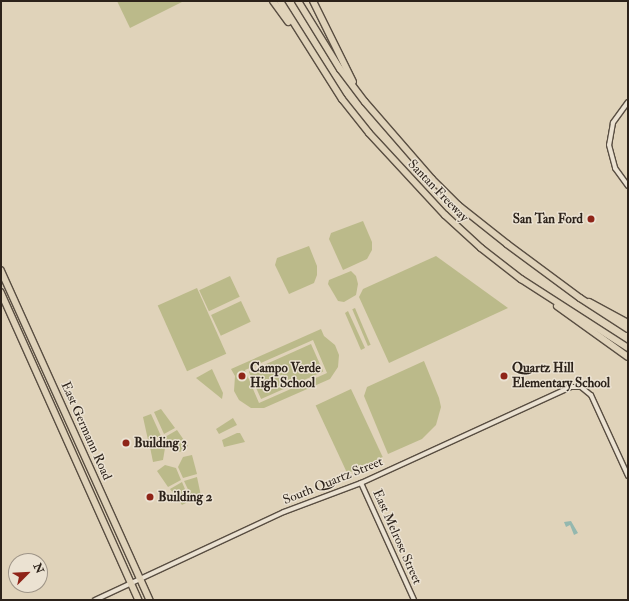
<!DOCTYPE html>
<html>
<head>
<meta charset="utf-8">
<style>
	body { margin:0 }
	#map { position:relative; width:629px; height:601px; overflow:hidden; background:#e0d3ba; font-family:"IM FELL Double Pica",serif }
	div>[style] { position:absolute }
	.green>* { inset:0; background:#bbba8a; transform-origin:0 0 }
	.water>* { inset:0; background:#94b8af }
	.roads { filter:drop-shadow(1px 0 #594e42) drop-shadow(-1px 0 #594e42) drop-shadow(0 1px #594e42) drop-shadow(0 -1px #594e42) }
	.minor>* { height:4px; margin:-2px; padding:0 2px; transform-origin:2px; border-radius:2px; background:#ebe2d2 }
	.major>* { height:5.5px; margin:-2.75px; padding:0 2.75px; transform-origin:2.75px; border-radius:2.75px; background:#e0d3ba }
	.highway>* { height:6px; margin:-3px; padding:0 3px; transform-origin:3px; border-radius:3px; background:#e0d3ba }
	.dots>* { width:11px; height:11px; translate:-50% -50%; box-sizing:border-box; border:2px solid #ebe2d2; border-radius:50% }
	span { translate:-50% -50%; white-space:nowrap; text-align:center; line-height:1.15; -webkit-text-stroke:3px #ebe2d2; paint-order:stroke }
	.street-label { font-size:13px; color:#2c221a }
	.poi-label { font-size:13px; color:#2c221a; font-weight:700 }
	.right { translate:-100% -50%; text-align:right }
	.left { translate:0 -50%; text-align:left }
	.frame { position:absolute; inset:0; border:2px solid #2c221a; pointer-events:none }
	.north { position:absolute; left:8px; top:553px; width:40px; height:40px; box-sizing:border-box; background:#ebe2d2; border:1px solid #9f9588; border-radius:50%; rotate:66deg; font-size:11px; font-weight:700; line-height:16px; text-align:center; color:#2c221a }
	.north::after { content:''; display:block; margin:auto; width:14px; height:18px; background:#8f2418; clip-path:polygon(50% 0,100% 100%,50% 72%,0 100%) }
</style>
</head>
<body>
<div id="map">
	<div class="green">
		<i style="clip-path:polygon(117px 1px,184px 1px,130px 28px)"></i>
		<i style="clip-path:polygon(363px 221px,372px 242px,372px 250px,367px 259px,343px 270px,329px 239px,331px 233px)"></i>
		<i style="clip-path:polygon(309px 246px,317px 266px,317px 275px,314px 283px,289px 294px,275px 265px,277px 258px)"></i>
		<i style="clip-path:polygon(436px 256px,508px 308px,389px 363px,359px 297px,363px 289px)"></i>
		<i style="clip-path:polygon(351px 271px,356px 276px,358px 284px,356px 295px,344px 302px,338px 301px,328px 284px,329px 280px)"></i>
		<i style="left:230px;top:276px;width:23px;height:34px;rotate:65deg"></i>
		<i style="left:197px;top:288px;width:72px;height:43px;rotate:66deg"></i>
		<i style="left:241px;top:301px;width:23px;height:33px;rotate:65deg"></i>
		<i style="left:355px;top:308px;width:40px;height:3px;rotate:67deg"></i>
		<i style="clip-path:polygon(348px 311px,365px 348px,361px 350px,345px 313px)"></i>
		<i style="clip-path:polygon(evenodd,321px 329px,324px 336px,335px 345px,339px 355px,338px 367px,330px 379px,264px 408px,251px 408px,239px 400px,234px 391px,235px 376px,231px 369px,321px 329px,313px 340px,327px 373px,259px 403px,245px 370px,313px 340px)"></i>
		<i style="left:311px;top:344px;width:30px;height:68px;rotate:66deg"></i>
		<i style="clip-path:polygon(424px 361px,439px 398px,441px 407px,436px 425px,422px 439px,388px 454px,364px 396px,367px 387px)"></i>
		<i style="clip-path:polygon(212px 369px,223px 393px,222px 399px,196px 378px)"></i>
		<i style="left:351px;top:389px;width:75px;height:39px;rotate:65deg"></i>
		<i style="clip-path:polygon(161px 409px,175px 428px,164px 434px,154px 412px)"></i>
		<i style="clip-path:polygon(151px 414px,161px 436px,148px 440px,143px 417px)"></i>
		<i style="clip-path:polygon(233px 418px,237px 425px,219px 434px,216px 429px)"></i>
		<i style="clip-path:polygon(177px 430px,188px 446px,180px 452px,170px 446px,165px 437px)"></i>
		<i style="clip-path:polygon(237px 433px,240px 433px,245px 442px,224px 447px,222px 440px)"></i>
		<i style="clip-path:polygon(162px 438px,165px 448px,163px 460px,153px 462px,149px 442px)"></i>
		<i style="clip-path:polygon(192px 455px,197px 474px,183px 478px,178px 467px,183px 457px)"></i>
		<i style="clip-path:polygon(165px 465px,176px 468px,181px 480px,168px 487px,157px 471px)"></i>
		<i style="clip-path:polygon(197px 477px,201px 496px,193px 500px,184px 481px)"></i>
		<i style="clip-path:polygon(182px 482px,190px 501px,182px 505px,170px 489px)"></i>
	</div>
	<div class="water">
		<i style="clip-path:polygon(571px 521px,578px 533px,574px 535px,570px 525px,566px 527px,564px 522px)"></i>
	</div>
	<div class="roads">
		<div class="minor">
			<i style="left:628px;top:102px;width:26px;rotate:126deg"></i>
			<i style="left:613px;top:123px;width:22px;rotate:100deg"></i>
			<i style="left:609px;top:145px;width:24px;rotate:75deg"></i>
			<i style="left:615px;top:168px;width:22px;rotate:54deg"></i>
			<i style="left:361px;top:483px;width:128px;rotate:65.6deg"></i>
			<i style="left:95px;top:600px;width:208px;rotate:-25deg"></i>
			<i style="left:284px;top:512px;width:82px;rotate:-20.6deg"></i>
			<i style="left:361px;top:483px;width:231px;rotate:-24.6deg"></i>
			<i style="left:571px;top:387px;width:10px"></i>
			<i style="left:581px;top:387px;width:13px;rotate:39deg"></i>
			<i style="left:591px;top:395px;width:89px;rotate:65.4deg"></i>
		</div>
		<div class="major">
			<i style="left:1px;top:270px;width:362px;rotate:65.7deg"></i>
			<i style="left:1px;top:292px;width:338px;rotate:65.9deg"></i>
		</div>
		<div class="highway">
			<i style="left:273px;top:1px;width:26px;rotate:54deg"></i>
			<i style="left:280px;top:1px;width:116px;rotate:57.7deg"></i>
			<i style="left:342px;top:99px;width:43px;rotate:51.5deg"></i>
			<i style="left:369px;top:133px;width:112px;rotate:47.2deg"></i>
			<i style="left:445px;top:215px;width:49px;rotate:42.5deg"></i>
			<i style="left:481px;top:248px;width:51px;rotate:37.8deg"></i>
			<i style="left:521px;top:279px;width:127px;rotate:32.8deg"></i>
			<i style="left:298px;top:1px;width:80px;rotate:58.3deg"></i>
			<i style="left:340px;top:69px;width:41px;rotate:52.9deg"></i>
			<i style="left:365px;top:102px;width:102px;rotate:49deg"></i>
			<i style="left:432px;top:179px;width:37px;rotate:45deg"></i>
			<i style="left:458px;top:205px;width:63px;rotate:38.5deg"></i>
			<i style="left:507px;top:244px;width:91px;rotate:36.5deg"></i>
			<i style="left:580px;top:298px;width:57px;rotate:32.9deg"></i>
			<i style="left:313px;top:1px;width:90px;rotate:63.7deg"></i>
			<i style="left:589px;top:302px;width:44px;rotate:28.3deg"></i>
			<i style="left:557px;top:306px;width:87px;rotate:35.7deg"></i>
		</div>
	</div>
	<div class="dots">
		<i style="left:591px;top:219px;background:#8f2418"></i>
		<i style="left:242px;top:376px;background:#8f2418"></i>
		<i style="left:504px;top:376px;background:#8f2418"></i>
		<i style="left:126px;top:443px;background:#8f2418"></i>
		<i style="left:150px;top:497px;background:#8f2418"></i>
	</div>
	<div class="street-label">
		<span style="left:438px;top:191px;rotate:46deg">Santan Freeway</span>
		<span style="left:86px;top:431px;rotate:66deg">East Germann Road</span>
		<span style="left:333px;top:481px;rotate:-22deg">South Quartz Street</span>
		<span style="left:397px;top:537px;rotate:66deg">East Melrose Street</span>
	</div>
	<div class="poi-label">
		<span class="right" style="left:583px;top:219px">San Tan Ford</span>
		<span class="left" style="left:250px;top:376px">Campo Verde<br>High School</span>
		<span class="left" style="left:512px;top:376px">Quartz Hill<br>Elementary School</span>
		<span class="left" style="left:134px;top:443px">Building 3</span>
		<span class="left" style="left:158px;top:497px">Building 2</span>
	</div>
	<div class="frame"></div>
	<div class="north">N</div>
</div>
</body>
</html>
